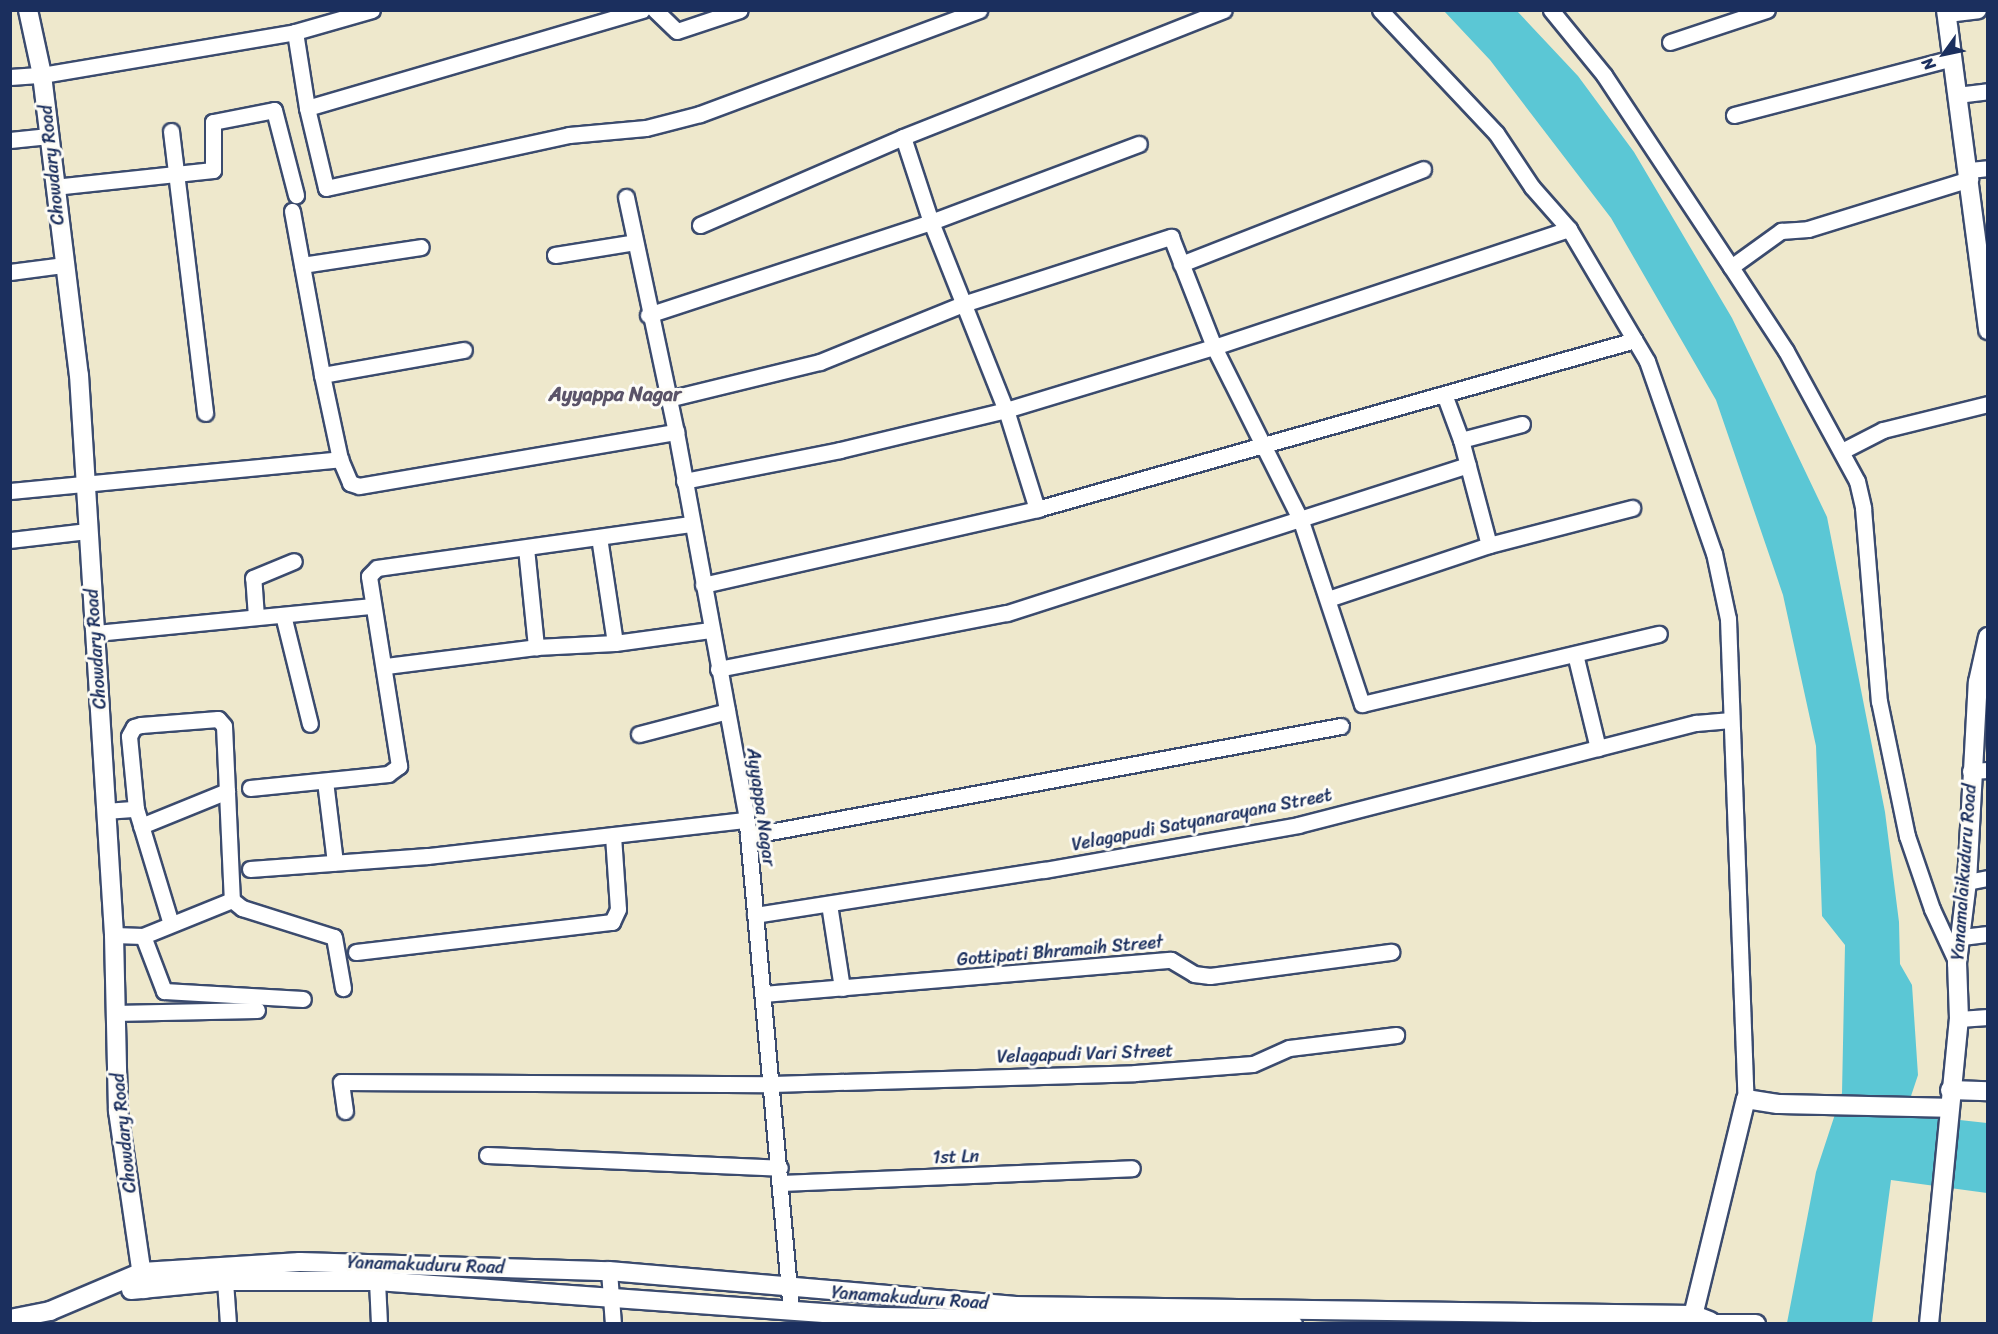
<!DOCTYPE html>
<html>
<head>
<meta charset="utf-8">
<style>
	body { margin:0 }
	#map { position:relative; width:1998px; height:1334px; overflow:hidden; background:#eee8cc; font-family:Sriracha,sans-serif }
	div>[style] { position:absolute }
	.water>* { inset:0; background:#5bc7d5 }
	.roads { filter:drop-shadow(2px 0 #3b4b6e) drop-shadow(-2px 0 #3b4b6e) drop-shadow(0 2px #3b4b6e) drop-shadow(0 -2px #3b4b6e) }
	.minor>* { height:15px; margin:-7.5px; padding:0 7.5px; transform-origin:7.5px; border-radius:7.5px; background:#fff }
	.tertiary>* { height:18px; margin:-9px; padding:0 9px; transform-origin:9px; border-radius:9px; background:#fff }
	span { translate:-50% -50%; white-space:nowrap; text-align:center; line-height:1.15; -webkit-text-stroke:6px #fdfcf7; paint-order:stroke }
	.street-label { font-size:18px; color:#1b2f5e }
	.neighbourhood-label { font-size:20px; color:#5b5469; font-weight:700 }
	.frame { position:absolute; inset:0; border:12px solid #1b2f5e; pointer-events:none }
	.north { position:absolute; left:1914px; top:24px; width:60px; height:60px; -webkit-text-stroke:4px #fdfcf7; paint-order:stroke; rotate:237deg; font-size:16px; font-weight:700; line-height:24px; text-align:center; color:#1b2f5e }
	.north::after { content:''; display:block; margin:auto; width:21px; height:27px; background:#1b2f5e; clip-path:polygon(50% 0,100% 100%,50% 72%,0 100%) }
</style>
</head>
<body>
<div id="map">
	<div class="water">
		<i style="clip-path:polygon(1444px 11px,1517px 11px,1578px 76px,1634px 152px,1732px 318px,1827px 517px,1885px 812px,1899px 922px,1900px 964px,1912px 985px,1918px 1075px,1905px 1114px,1987px 1123px,1987px 1193px,1891px 1180px,1872px 1323px,1787px 1323px,1816px 1172px,1842px 1093px,1845px 945px,1822px 916px,1816px 746px,1783px 595px,1716px 400px,1611px 218px,1490px 60px)"></i>
	</div>
	<div class="roads">
		<div class="minor">
			<i style="left:655px;top:10px;width:30px;rotate:44deg"></i>
			<i style="left:677px;top:31px;width:66px;rotate:-18.4deg"></i>
			<i style="left:1380px;top:10px;width:169px;rotate:46.7deg"></i>
			<i style="left:1496px;top:133px;width:65px;rotate:56.3deg"></i>
			<i style="left:1532px;top:187px;width:56px;rotate:48.6deg"></i>
			<i style="left:1569px;top:229px;width:153px;rotate:59.4deg"></i>
			<i style="left:1647px;top:361px;width:203px;rotate:70.8deg"></i>
			<i style="left:1714px;top:553px;width:67px;rotate:78deg"></i>
			<i style="left:1728px;top:619px;width:480px;rotate:87.9deg"></i>
			<i style="left:1551px;top:10px;width:84px;rotate:50.8deg"></i>
			<i style="left:1604px;top:75px;width:230px;rotate:56.5deg"></i>
			<i style="left:1731px;top:267px;width:100px;rotate:56.8deg"></i>
			<i style="left:1786px;top:351px;width:148px;rotate:61.4deg"></i>
			<i style="left:1857px;top:481px;width:28px;rotate:77deg"></i>
			<i style="left:1863px;top:508px;width:194px;rotate:85.3deg"></i>
			<i style="left:1879px;top:701px;width:138px;rotate:78.3deg"></i>
			<i style="left:1907px;top:836px;width:77px;rotate:71.1deg"></i>
			<i style="left:1932px;top:909px;width:60px;rotate:65.2deg"></i>
			<i style="left:1947px;top:14px;width:31px;rotate:-7deg"></i>
			<i style="left:295px;top:32px;width:77px;rotate:81deg"></i>
			<i style="left:307px;top:108px;width:82px;rotate:76.6deg"></i>
			<i style="left:326px;top:188px;width:249px;rotate:-12.3deg"></i>
			<i style="left:569px;top:135px;width:77px;rotate:-5.2deg"></i>
			<i style="left:646px;top:128px;width:56px;rotate:-14.5deg"></i>
			<i style="left:700px;top:114px;width:298px;rotate:-20.4deg"></i>
			<i style="left:1670px;top:42px;width:102px;rotate:-18.3deg"></i>
			<i style="left:10px;top:77px;width:32px;rotate:-4deg"></i>
			<i style="left:42px;top:75px;width:257px;rotate:-9.6deg"></i>
			<i style="left:295px;top:32px;width:80px;rotate:-15.9deg"></i>
			<i style="left:1957px;top:95px;width:31px;rotate:-7deg"></i>
			<i style="left:307px;top:108px;width:349px;rotate:-16.3deg"></i>
			<i style="left:1734px;top:115px;width:226px;rotate:-14.6deg"></i>
			<i style="left:171px;top:131px;width:284px;rotate:83.1deg"></i>
			<i style="left:903px;top:137px;width:89px;rotate:71.8deg"></i>
			<i style="left:931px;top:222px;width:202px;rotate:68.3deg"></i>
			<i style="left:1006px;top:410px;width:104px;rotate:72.6deg"></i>
			<i style="left:10px;top:140px;width:39px;rotate:-6deg"></i>
			<i style="left:1970px;top:170px;width:18px;rotate:-6deg"></i>
			<i style="left:54px;top:187px;width:160px;rotate:-6.1deg"></i>
			<i style="left:213px;top:170px;width:48px;rotate:-90deg"></i>
			<i style="left:213px;top:122px;width:62px;rotate:-11.1deg"></i>
			<i style="left:274px;top:110px;width:88px;rotate:75.5deg"></i>
			<i style="left:626px;top:197px;width:240px;rotate:78deg"></i>
			<i style="left:676px;top:432px;width:387px;rotate:79.6deg"></i>
			<i style="left:746px;top:813px;width:500px;rotate:84.84deg"></i>
			<i style="left:292px;top:211px;width:167px;rotate:79.6deg"></i>
			<i style="left:322px;top:375px;width:86px;rotate:77.9deg"></i>
			<i style="left:340px;top:459px;width:26px;rotate:67deg"></i>
			<i style="left:350px;top:483px;width:9px;rotate:18deg"></i>
			<i style="left:359px;top:486px;width:322px;rotate:-9.7deg"></i>
			<i style="left:700px;top:225px;width:221px;rotate:-23.4deg"></i>
			<i style="left:903px;top:137px;width:345px;rotate:-21.6deg"></i>
			<i style="left:555px;top:255px;width:81px;rotate:-9.2deg"></i>
			<i style="left:1181px;top:264px;width:260px;rotate:-21.4deg"></i>
			<i style="left:302px;top:265px;width:120px;rotate:-8.6deg"></i>
			<i style="left:1731px;top:267px;width:62px;rotate:-35.8deg"></i>
			<i style="left:1781px;top:231px;width:27px;rotate:-4deg"></i>
			<i style="left:1808px;top:229px;width:170px;rotate:-17.2deg"></i>
			<i style="left:10px;top:272px;width:53px;rotate:-7.5deg"></i>
			<i style="left:648px;top:315px;width:298px;rotate:-18.2deg"></i>
			<i style="left:931px;top:222px;width:222px;rotate:-20.6deg"></i>
			<i style="left:322px;top:375px;width:144px;rotate:-10deg"></i>
			<i style="left:1444px;top:394px;width:49px;rotate:69.7deg"></i>
			<i style="left:668px;top:399px;width:156px;rotate:-13.7deg"></i>
			<i style="left:820px;top:362px;width:154px;rotate:-22.1deg"></i>
			<i style="left:963px;top:304px;width:219px;rotate:-17.9deg"></i>
			<i style="left:1171px;top:237px;width:118px;rotate:68.6deg"></i>
			<i style="left:1214px;top:347px;width:195px;rotate:63.4deg"></i>
			<i style="left:1301px;top:521px;width:193px;rotate:71.6deg"></i>
			<i style="left:1362px;top:704px;width:305px;rotate:-13.3deg"></i>
			<i style="left:1842px;top:451px;width:46px;rotate:-27.1deg"></i>
			<i style="left:1883px;top:430px;width:108px;rotate:-13.9deg"></i>
			<i style="left:684px;top:481px;width:159px;rotate:-11.2deg"></i>
			<i style="left:840px;top:450px;width:171px;rotate:-13.5deg"></i>
			<i style="left:1006px;top:410px;width:217px;rotate:-16.9deg"></i>
			<i style="left:1214px;top:347px;width:374px;rotate:-18.4deg"></i>
			<i style="left:10px;top:491px;width:332px;rotate:-5.5deg"></i>
			<i style="left:599px;top:537px;width:107px;rotate:81.4deg"></i>
			<i style="left:10px;top:540px;width:79px;rotate:-6.6deg"></i>
			<i style="left:1489px;top:545px;width:109px;rotate:-104.9deg"></i>
			<i style="left:1461px;top:440px;width:63px;rotate:-14.7deg"></i>
			<i style="left:526px;top:548px;width:100px;rotate:84.2deg"></i>
			<i style="left:703px;top:585px;width:343px;rotate:-12.8deg"></i>
			<i style="left:1037px;top:509px;width:621px;rotate:-15.78deg"></i>
			<i style="left:1328px;top:599px;width:170px;rotate:-18.5deg"></i>
			<i style="left:1489px;top:545px;width:148px;rotate:-14.5deg"></i>
			<i style="left:283px;top:615px;width:112px;rotate:76.1deg"></i>
			<i style="left:256px;top:617px;width:39px;rotate:-94deg"></i>
			<i style="left:253px;top:578px;width:44px;rotate:-22.5deg"></i>
			<i style="left:96px;top:633px;width:278px;rotate:-5.6deg"></i>
			<i style="left:1575px;top:654px;width:97px;rotate:76.3deg"></i>
			<i style="left:386px;top:666px;width:151px;rotate:-7.2deg"></i>
			<i style="left:536px;top:647px;width:79px;rotate:-2.9deg"></i>
			<i style="left:615px;top:643px;width:96px;rotate:-7.8deg"></i>
			<i style="left:718px;top:669px;width:294px;rotate:-11deg"></i>
			<i style="left:1007px;top:613px;width:484px;rotate:-17.8deg"></i>
			<i style="left:639px;top:734px;width:91px;rotate:-14.6deg"></i>
			<i style="left:1970px;top:771px;width:18px;rotate:-3deg"></i>
			<i style="left:325px;top:781px;width:82px;rotate:83deg"></i>
			<i style="left:250px;top:788px;width:139px;rotate:-5.8deg"></i>
			<i style="left:388px;top:774px;width:14px;rotate:-36deg"></i>
			<i style="left:399px;top:766px;width:192px;rotate:-99deg"></i>
			<i style="left:369px;top:576px;width:11px;rotate:-45deg"></i>
			<i style="left:377px;top:568px;width:318px;rotate:-8deg"></i>
			<i style="left:105px;top:811px;width:31px;rotate:-4deg"></i>
			<i style="left:141px;top:826px;width:93px;rotate:-22.1deg"></i>
			<i style="left:748px;top:836px;width:603px;rotate:-10.51deg"></i>
			<i style="left:250px;top:869px;width:178px;rotate:-4.2deg"></i>
			<i style="left:428px;top:856px;width:320px;rotate:-6.5deg"></i>
			<i style="left:1967px;top:882px;width:21px;rotate:-11deg"></i>
			<i style="left:829px;top:904px;width:85px;rotate:81.2deg"></i>
			<i style="left:755px;top:915px;width:292px;rotate:-8.9deg"></i>
			<i style="left:1044px;top:870px;width:258px;rotate:-10deg"></i>
			<i style="left:1298px;top:825px;width:411px;rotate:-14.4deg"></i>
			<i style="left:1696px;top:723px;width:35px;rotate:-5deg"></i>
			<i style="left:171px;top:924px;width:120px;rotate:-106.9deg"></i>
			<i style="left:136px;top:809px;width:73px;rotate:-95.5deg"></i>
			<i style="left:129px;top:736px;width:10px;rotate:-61deg"></i>
			<i style="left:134px;top:727px;width:7px;rotate:-16deg"></i>
			<i style="left:141px;top:725px;width:77px;rotate:-4.5deg"></i>
			<i style="left:218px;top:719px;width:9px;rotate:49deg"></i>
			<i style="left:224px;top:726px;width:174px;rotate:87.4deg"></i>
			<i style="left:232px;top:900px;width:13px;rotate:39deg"></i>
			<i style="left:242px;top:908px;width:96px;rotate:17.5deg"></i>
			<i style="left:334px;top:937px;width:52px;rotate:80deg"></i>
			<i style="left:114px;top:935px;width:29px;rotate:2deg"></i>
			<i style="left:143px;top:936px;width:96px;rotate:-22deg"></i>
			<i style="left:143px;top:936px;width:59px;rotate:69.1deg"></i>
			<i style="left:164px;top:991px;width:139px;rotate:3.3deg"></i>
			<i style="left:1962px;top:937px;width:26px;rotate:-7deg"></i>
			<i style="left:356px;top:952px;width:258px;rotate:-6.7deg"></i>
			<i style="left:612px;top:922px;width:14px;rotate:-65deg"></i>
			<i style="left:618px;top:909px;width:74px;rotate:-93.9deg"></i>
			<i style="left:763px;top:994px;width:409px;rotate:-4.8deg"></i>
			<i style="left:1171px;top:960px;width:27px;rotate:31deg"></i>
			<i style="left:1194px;top:974px;width:16px;rotate:7deg"></i>
			<i style="left:1210px;top:976px;width:183px;rotate:-7.6deg"></i>
			<i style="left:114px;top:1013px;width:143px;rotate:-1.2deg"></i>
			<i style="left:1959px;top:1019px;width:29px;rotate:-4deg"></i>
			<i style="left:345px;top:1111px;width:29px;rotate:-98deg"></i>
			<i style="left:341px;top:1082px;width:431px;rotate:0.3deg"></i>
			<i style="left:772px;top:1084px;width:363px;rotate:-1.7deg"></i>
			<i style="left:1135px;top:1073px;width:118px;rotate:-4.4deg"></i>
			<i style="left:1253px;top:1064px;width:39px;rotate:-24deg"></i>
			<i style="left:1289px;top:1048px;width:108px;rotate:-6.9deg"></i>
			<i style="left:487px;top:1155px;width:293px;rotate:2.5deg"></i>
			<i style="left:781px;top:1183px;width:351px;rotate:-2.4deg"></i>
			<i style="left:609px;top:1271px;width:53px;rotate:85.7deg"></i>
			<i style="left:225px;top:1281px;width:43px;rotate:86deg"></i>
			<i style="left:377px;top:1281px;width:43px;rotate:87.3deg"></i>
		</div>
		<div class="tertiary">
			<i style="left:28px;top:10px;width:66px;rotate:77.8deg"></i>
			<i style="left:42px;top:75px;width:302px;rotate:83deg"></i>
			<i style="left:79px;top:375px;width:561px;rotate:86.42deg"></i>
			<i style="left:114px;top:935px;width:176px;rotate:88.7deg"></i>
			<i style="left:118px;top:1111px;width:180px;rotate:81.7deg"></i>
			<i style="left:1946px;top:10px;width:323px;rotate:82.5deg"></i>
			<i style="left:1950px;top:1090px;width:38px;rotate:2deg"></i>
			<i style="left:131px;top:1290px;width:94px;rotate:-5.5deg"></i>
			<i style="left:225px;top:1281px;width:152px"></i>
			<i style="left:377px;top:1281px;width:503px;rotate:4.1deg"></i>
			<i style="left:879px;top:1317px;width:414px;rotate:1deg"></i>
			<i style="left:10px;top:1319px;width:41px;rotate:-11.3deg"></i>
			<i style="left:50px;top:1311px;width:100px;rotate:-23deg"></i>
			<i style="left:142px;top:1272px;width:158px;rotate:-3.6deg"></i>
			<i style="left:300px;top:1262px;width:309px;rotate:1.7deg"></i>
			<i style="left:609px;top:1271px;width:408px;rotate:4.9deg"></i>
			<i style="left:1015px;top:1306px;width:679px;rotate:0.76deg"></i>
			<i style="left:1694px;top:1315px;width:17px;rotate:21deg"></i>
			<i style="left:1691px;top:1324px;width:232px;rotate:-76.3deg"></i>
			<i style="left:1746px;top:1099px;width:32px;rotate:9deg"></i>
			<i style="left:1778px;top:1104px;width:170px;rotate:1.3deg"></i>
			<i style="left:1702px;top:1324px;width:54px"></i>
			<i style="left:1929px;top:1324px;width:306px;rotate:-84.4deg"></i>
			<i style="left:1959px;top:1019px;width:56px;rotate:-92deg"></i>
			<i style="left:1957px;top:963px;width:82px;rotate:-83deg"></i>
			<i style="left:1967px;top:882px;width:200px;rotate:-86.9deg"></i>
			<i style="left:1978px;top:682px;width:46px;rotate:-77.5deg"></i>
		</div>
	</div>
	<div class="street-label">
		<span style="left:52px;top:165px;rotate:-96deg">Chowdary Road</span>
		<span style="left:96px;top:649px;rotate:-94deg">Chowdary Road</span>
		<span style="left:761px;top:807px;rotate:82deg">Ayyappa Nagar</span>
		<span style="left:1202px;top:820px;rotate:-11deg">Velagapudi Satyanarayana Street</span>
		<span style="left:1964px;top:872px;rotate:-86deg">Yanamalaikuduru Road</span>
		<span style="left:1060px;top:951px;rotate:-5deg">Gottipati Bhramaih Street</span>
		<span style="left:1085px;top:1054px;rotate:-2deg">Velagapudi Vari Street</span>
		<span style="left:124px;top:1133px;rotate:-96deg">Chowdary Road</span>
		<span style="left:956px;top:1157px;rotate:-2deg">1st Ln</span>
		<span style="left:426px;top:1265px;rotate:2deg">Yanamakuduru Road</span>
		<span style="left:910px;top:1298px;rotate:4deg">Yanamakuduru Road</span>
	</div>
	<div class="neighbourhood-label">
		<span style="left:615px;top:394px">Ayyappa Nagar</span>
	</div>
	<div class="frame"></div>
	<div class="north">N</div>
</div>
</body>
</html>
